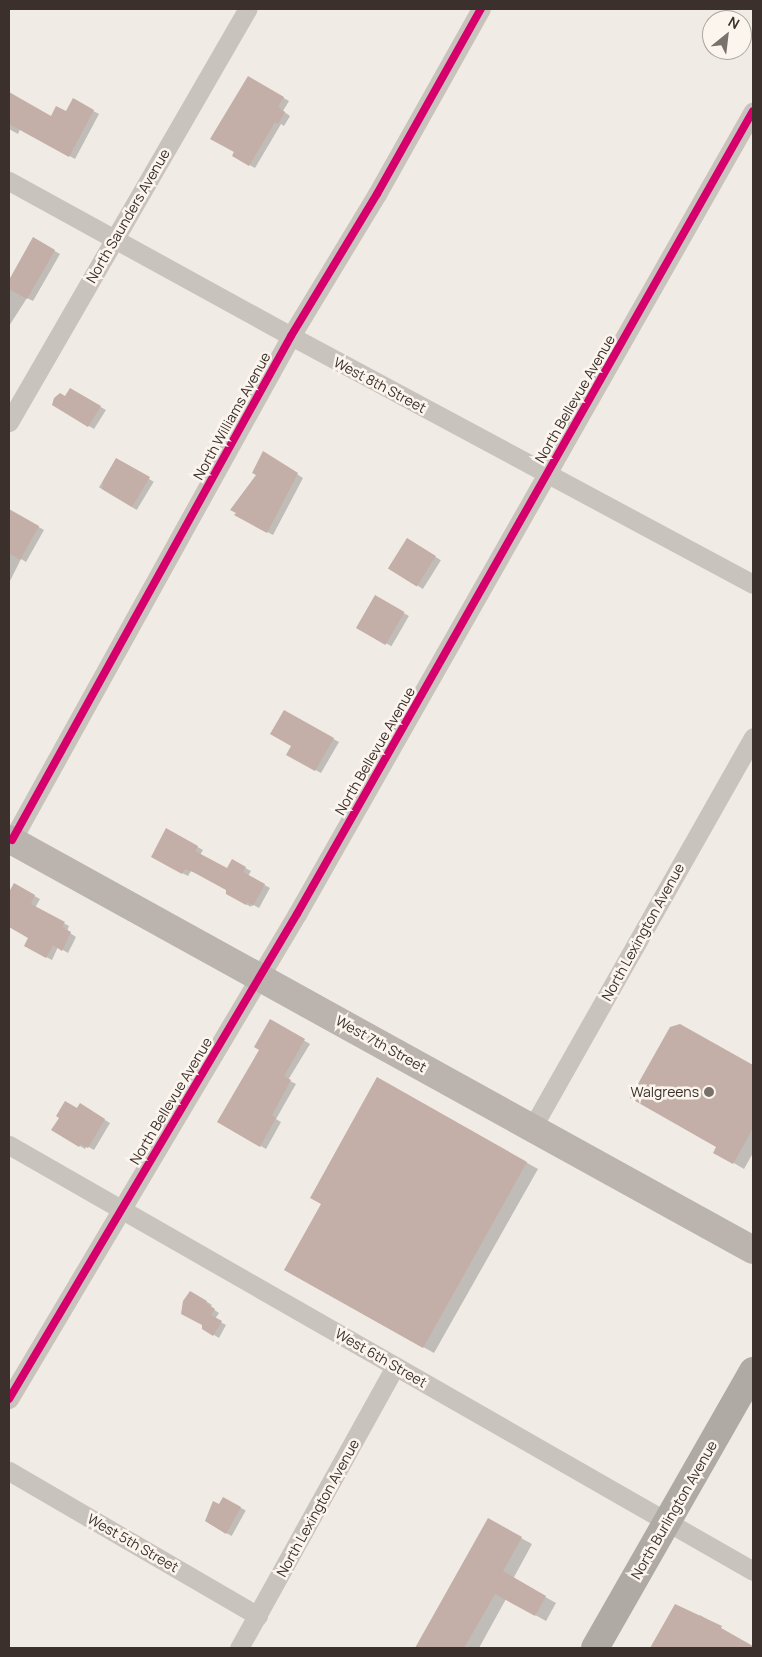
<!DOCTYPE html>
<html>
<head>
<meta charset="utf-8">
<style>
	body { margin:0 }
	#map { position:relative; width:762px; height:1657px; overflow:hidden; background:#f0ebe5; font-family:Manrope,sans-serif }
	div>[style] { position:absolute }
	.shadow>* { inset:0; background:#0003; transform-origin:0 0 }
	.building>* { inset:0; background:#c3afa7; transform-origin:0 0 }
	.street>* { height:19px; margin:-9.5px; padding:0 9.5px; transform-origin:9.5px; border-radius:9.5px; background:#c9c3be }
	.secondary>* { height:28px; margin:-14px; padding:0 14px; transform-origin:14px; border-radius:14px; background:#bab3ae }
	.highway>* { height:28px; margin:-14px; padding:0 14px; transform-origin:14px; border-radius:14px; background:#afaaa4 }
	.cycleway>* { height:8px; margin:-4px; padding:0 4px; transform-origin:4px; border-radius:4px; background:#d6006c }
	.dots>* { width:14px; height:14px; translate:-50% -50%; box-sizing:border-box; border:2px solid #fbf5ee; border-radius:50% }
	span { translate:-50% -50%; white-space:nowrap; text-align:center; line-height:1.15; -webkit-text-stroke:5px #fbf5ee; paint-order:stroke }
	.street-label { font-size:14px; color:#3b302b }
	.poi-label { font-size:14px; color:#3b302b }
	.right { translate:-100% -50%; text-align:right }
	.frame { position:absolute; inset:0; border:10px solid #3b302b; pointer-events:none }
	.north { position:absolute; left:702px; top:10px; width:50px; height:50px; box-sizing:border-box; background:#fbf5ee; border:1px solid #aea6a0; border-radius:50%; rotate:29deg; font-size:14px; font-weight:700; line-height:20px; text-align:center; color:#3b302b }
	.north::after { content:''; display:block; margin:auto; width:18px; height:22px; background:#7a716c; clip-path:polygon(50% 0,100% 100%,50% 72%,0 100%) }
</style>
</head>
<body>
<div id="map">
	<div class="shadow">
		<i style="clip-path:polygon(249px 78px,289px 101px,283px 111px,290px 116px,284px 126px,281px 124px,255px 168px,233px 156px)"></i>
		<i style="clip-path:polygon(9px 93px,51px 118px,66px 113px,73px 100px,99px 114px,75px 159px,20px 129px,18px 134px,9px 129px)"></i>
		<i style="clip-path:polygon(33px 239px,60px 254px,33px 301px,27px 298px,9px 326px,9px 282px)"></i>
		<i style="clip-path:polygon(70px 390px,106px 410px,94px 429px,53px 405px,66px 397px)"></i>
		<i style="clip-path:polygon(264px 453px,303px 478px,273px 535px,236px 515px,258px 474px)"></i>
		<i style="left:116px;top:459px;width:44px;height:33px;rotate:31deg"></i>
		<i style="clip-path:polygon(9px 510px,44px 530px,26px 562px,21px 559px,9px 583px)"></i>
		<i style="left:407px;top:539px;width:40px;height:34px;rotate:32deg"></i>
		<i style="left:376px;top:597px;width:38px;height:35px;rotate:30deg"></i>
		<i style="clip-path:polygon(285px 712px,339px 742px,321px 773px,288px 755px,293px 745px)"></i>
		<i style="clip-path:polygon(167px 830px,203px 850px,200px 855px,227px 870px,232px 861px,251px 871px,248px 876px,270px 888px,259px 908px,252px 904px,251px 907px,233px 897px,227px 890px,200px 875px,191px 871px,188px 876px,152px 857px)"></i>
		<i style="clip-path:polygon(14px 885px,40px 899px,35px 908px,69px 926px,67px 931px,76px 937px,68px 953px,58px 947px,52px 960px,25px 946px,30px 937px,9px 926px,9px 892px)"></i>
		<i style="clip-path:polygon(271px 1021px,310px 1044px,288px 1080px,296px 1084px,276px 1119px,281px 1122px,266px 1149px,219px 1122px,260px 1050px)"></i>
		<i style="clip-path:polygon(680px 1025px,753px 1067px,753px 1153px,744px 1169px,715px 1152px,718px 1147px)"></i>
		<i style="clip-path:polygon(378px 1079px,538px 1169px,434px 1353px,285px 1270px,322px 1204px)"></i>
		<i style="clip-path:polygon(80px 1105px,110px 1123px,94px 1150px,87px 1146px,85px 1149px,53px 1130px)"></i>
		<i style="clip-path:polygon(191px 1292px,212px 1305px,210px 1307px,219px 1313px,215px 1319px,226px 1325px,219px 1338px,203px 1328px)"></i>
		<i style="left:223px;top:1498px;width:26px;height:29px;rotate:29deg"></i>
		<i style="clip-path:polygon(488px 1520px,532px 1544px,513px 1579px,556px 1603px,546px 1621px,506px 1599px,479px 1648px,417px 1648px)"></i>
		<i style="clip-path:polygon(676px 1606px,699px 1618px,700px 1615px,753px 1648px,652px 1648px)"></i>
	</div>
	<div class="building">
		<i style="clip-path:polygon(248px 76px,284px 97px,278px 107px,285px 112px,278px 124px,275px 122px,249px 166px,232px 156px,234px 152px,210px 139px)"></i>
		<i style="clip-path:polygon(9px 92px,51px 116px,56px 106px,66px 111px,73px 98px,94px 110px,69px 157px,9px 124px)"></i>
		<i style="clip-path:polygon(33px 237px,55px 250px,27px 299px,9px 289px,9px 280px)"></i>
		<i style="clip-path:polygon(70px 388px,101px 406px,88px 427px,52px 405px,54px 398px,60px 393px,65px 396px)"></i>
		<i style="clip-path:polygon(263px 451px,298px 473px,267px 533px,234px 515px,236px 513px,230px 510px,256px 475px,252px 473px)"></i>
		<i style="clip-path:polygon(116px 458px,150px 477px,132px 507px,102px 489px,103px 481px)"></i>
		<i style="clip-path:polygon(9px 509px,39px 526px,20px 560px,9px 553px)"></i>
		<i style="left:407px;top:538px;width:34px;height:36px;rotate:32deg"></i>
		<i style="left:375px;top:595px;width:34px;height:38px;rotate:30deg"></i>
		<i style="clip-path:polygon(284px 710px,334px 738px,315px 771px,286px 755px,291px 746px,270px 734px)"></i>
		<i style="clip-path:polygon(166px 828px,198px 846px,195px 851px,227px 868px,232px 859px,246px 867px,243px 872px,265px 884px,253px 906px,247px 902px,246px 905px,226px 894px,226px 890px,193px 872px,185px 869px,182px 874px,151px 857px)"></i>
		<i style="clip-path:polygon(14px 883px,35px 895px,31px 904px,65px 922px,62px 927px,71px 932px,62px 951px,53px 945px,46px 958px,24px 946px,28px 938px,9px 927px,9px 892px)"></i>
		<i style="clip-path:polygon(270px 1019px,305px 1039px,284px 1076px,291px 1080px,272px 1115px,276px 1118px,260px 1147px,217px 1122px,259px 1050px,254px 1047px)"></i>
		<i style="clip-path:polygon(680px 1024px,753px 1065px,753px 1128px,733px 1164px,713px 1153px,716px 1147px,630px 1098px,670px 1027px)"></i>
		<i style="clip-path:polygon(377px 1077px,527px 1162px,423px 1348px,284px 1270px,321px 1204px,310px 1198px)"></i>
		<i style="clip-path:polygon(65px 1101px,77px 1108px,80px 1103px,105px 1119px,88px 1148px,81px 1144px,79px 1147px,51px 1130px,59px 1118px,56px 1116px)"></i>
		<i style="clip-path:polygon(190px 1291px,207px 1301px,206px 1303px,215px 1309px,211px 1315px,222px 1321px,213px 1336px,202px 1329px,202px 1325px,181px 1314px,183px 1301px)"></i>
		<i style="clip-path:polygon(223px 1497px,241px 1507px,226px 1534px,205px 1521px,213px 1501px,219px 1504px)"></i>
		<i style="clip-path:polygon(488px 1518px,522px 1537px,503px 1571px,546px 1596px,535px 1616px,495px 1594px,464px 1648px,415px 1648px)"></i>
		<i style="clip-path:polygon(675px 1604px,722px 1626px,721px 1628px,753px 1646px,753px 1648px,650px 1648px)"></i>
	</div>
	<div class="street">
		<i style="left:9px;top:181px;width:322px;rotate:28.8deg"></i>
		<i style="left:291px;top:336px;width:524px;rotate:28.23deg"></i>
		<i style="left:9px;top:422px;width:477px;rotate:-60deg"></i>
		<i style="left:12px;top:840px;width:576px;rotate:-61.03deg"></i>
		<i style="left:291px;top:336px;width:166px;rotate:-58.8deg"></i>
		<i style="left:377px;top:194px;width:212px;rotate:-60.7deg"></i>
		<i style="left:532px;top:1128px;width:449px;rotate:-60.5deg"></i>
		<i style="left:9px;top:1145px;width:857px;rotate:29.79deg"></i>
		<i style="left:9px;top:1399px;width:564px;rotate:-59.3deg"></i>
		<i style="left:297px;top:914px;width:923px;rotate:-60.41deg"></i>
		<i style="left:9px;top:1471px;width:288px;rotate:30.2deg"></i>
		<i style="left:239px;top:1648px;width:321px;rotate:-61deg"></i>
	</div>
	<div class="secondary">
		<i style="left:9px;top:839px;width:850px;rotate:28.92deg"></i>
	</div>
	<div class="highway">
		<i style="left:595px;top:1648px;width:319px;rotate:-60.3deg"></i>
	</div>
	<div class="cycleway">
		<i style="left:12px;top:840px;width:576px;rotate:-61.03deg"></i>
		<i style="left:291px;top:336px;width:166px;rotate:-58.8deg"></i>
		<i style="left:377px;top:194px;width:212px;rotate:-60.7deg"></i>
		<i style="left:9px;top:1399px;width:564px;rotate:-59.3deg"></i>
		<i style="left:297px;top:914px;width:923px;rotate:-60.41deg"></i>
	</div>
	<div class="dots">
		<i style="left:709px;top:1092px;background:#7a716c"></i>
	</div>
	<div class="street-label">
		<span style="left:128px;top:216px;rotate:-60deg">North Saunders Avenue</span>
		<span style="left:380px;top:385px;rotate:28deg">West 8th Street</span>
		<span style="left:575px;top:399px;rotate:-60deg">North Bellevue Avenue</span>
		<span style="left:232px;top:416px;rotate:-61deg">North Williams Avenue</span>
		<span style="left:375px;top:751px;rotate:-60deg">North Bellevue Avenue</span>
		<span style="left:643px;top:932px;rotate:-61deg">North Lexington Avenue</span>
		<span style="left:381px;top:1044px;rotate:29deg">West 7th Street</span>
		<span style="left:171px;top:1101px;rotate:-59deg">North Bellevue Avenue</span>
		<span style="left:381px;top:1358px;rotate:30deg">West 6th Street</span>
		<span style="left:318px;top:1508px;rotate:-61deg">North Lexington Avenue</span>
		<span style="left:674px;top:1510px;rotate:-60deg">North Burlington Avenue</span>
		<span style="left:133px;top:1543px;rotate:30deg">West 5th Street</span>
	</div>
	<div class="poi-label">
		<span class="right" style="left:699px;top:1092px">Walgreens</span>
	</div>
	<div class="frame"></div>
	<div class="north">N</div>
</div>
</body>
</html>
